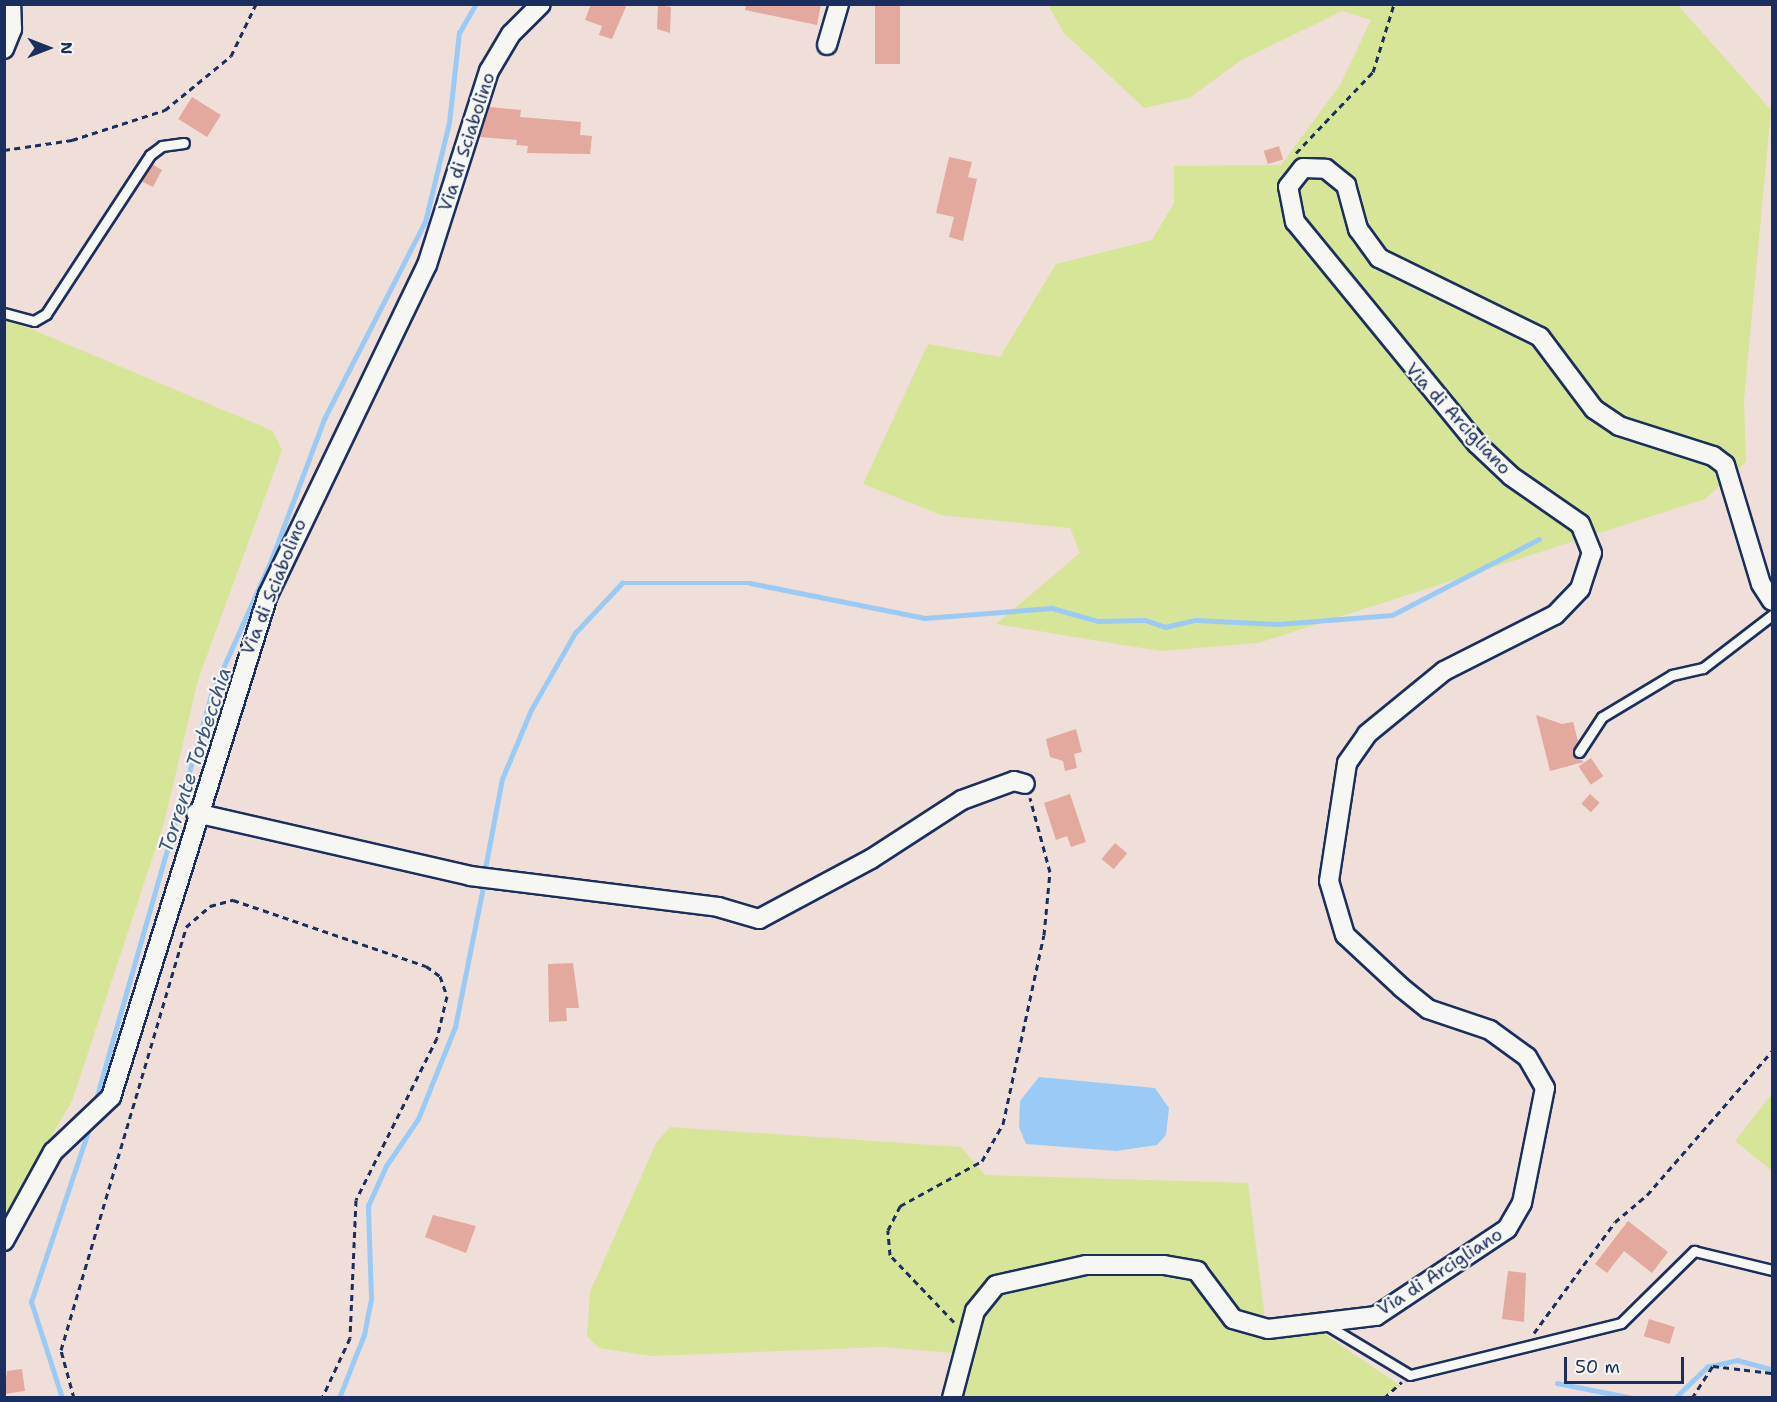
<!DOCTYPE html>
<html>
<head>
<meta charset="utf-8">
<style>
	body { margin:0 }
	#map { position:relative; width:1777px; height:1402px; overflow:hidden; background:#f0dfd9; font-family:"Shantell Sans",sans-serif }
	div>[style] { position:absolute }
	.green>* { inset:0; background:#d6e598 }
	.water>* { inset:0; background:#9acbf6 }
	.stream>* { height:4.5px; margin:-2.25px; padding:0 2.25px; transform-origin:2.25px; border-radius:2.25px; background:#9acbf6 }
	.building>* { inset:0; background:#e3a99e; transform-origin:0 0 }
	.path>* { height:3px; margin-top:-1.5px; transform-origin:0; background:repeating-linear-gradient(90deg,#1b2f5e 0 6px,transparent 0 10.5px) }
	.roads { filter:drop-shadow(2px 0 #1b2f5e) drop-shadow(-2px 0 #1b2f5e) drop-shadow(0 2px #1b2f5e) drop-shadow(0 -2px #1b2f5e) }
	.service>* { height:9px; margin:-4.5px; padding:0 4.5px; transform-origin:4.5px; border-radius:4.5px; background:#f6f6f2 }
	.minor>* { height:18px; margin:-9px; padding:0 9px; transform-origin:9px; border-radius:9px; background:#f6f6f2 }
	span { translate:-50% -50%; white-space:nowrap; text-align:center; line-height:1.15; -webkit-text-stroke:4.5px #f6f6f2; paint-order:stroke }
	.street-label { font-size:18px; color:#1b2f5e }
	.water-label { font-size:20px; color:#3b5684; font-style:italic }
	.frame { position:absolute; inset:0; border:6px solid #1b2f5e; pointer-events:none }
	.north { position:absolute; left:18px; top:18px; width:60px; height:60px; -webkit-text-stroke:4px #f6f6f2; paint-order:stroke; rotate:90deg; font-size:16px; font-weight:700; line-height:24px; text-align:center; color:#1b2f5e }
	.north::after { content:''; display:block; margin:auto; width:21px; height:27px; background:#1b2f5e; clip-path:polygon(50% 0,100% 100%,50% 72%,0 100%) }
	.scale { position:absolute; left:1564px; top:1357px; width:120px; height:27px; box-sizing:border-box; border:3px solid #1b2f5e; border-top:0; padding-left:8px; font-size:18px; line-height:21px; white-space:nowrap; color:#1b2f5e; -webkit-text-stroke:4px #f6f6f2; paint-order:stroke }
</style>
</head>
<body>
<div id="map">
	<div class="green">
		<i style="clip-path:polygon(1048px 5px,1678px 5px,1771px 110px,1744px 400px,1746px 462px,1705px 499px,1258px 643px,1160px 651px,996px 624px,1080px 553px,1070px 528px,941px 515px,863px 484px,928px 344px,1000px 357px,1056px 264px,1152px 240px,1174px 203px,1174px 166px,1281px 165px,1340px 85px,1371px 20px,1342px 11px,1240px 61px,1189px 98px,1144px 108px,1063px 32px)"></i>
		<i style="clip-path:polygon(5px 318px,273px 431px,282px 450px,198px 680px,164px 823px,72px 1101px,5px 1216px)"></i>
		<i style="clip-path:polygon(1770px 1096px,1772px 1098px,1772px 1171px,1735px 1141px)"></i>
		<i style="clip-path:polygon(670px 1127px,961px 1147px,985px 1175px,1248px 1183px,1267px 1335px,1317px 1329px,1401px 1386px,1381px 1398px,963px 1397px,975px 1355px,884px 1347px,651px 1356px,599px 1348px,587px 1336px,590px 1292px,656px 1143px)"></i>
	</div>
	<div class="water">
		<i style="clip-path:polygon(1039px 1077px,1155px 1088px,1169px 1108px,1166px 1135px,1157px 1145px,1116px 1151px,1026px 1144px,1019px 1127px,1020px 1101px)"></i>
	</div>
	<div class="stream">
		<i style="left:484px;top:874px;width:97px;rotate:-79.3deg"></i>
		<i style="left:502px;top:779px;width:75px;rotate:-67.2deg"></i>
		<i style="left:531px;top:710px;width:89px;rotate:-60.3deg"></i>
		<i style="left:575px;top:633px;width:69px;rotate:-46.8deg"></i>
		<i style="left:622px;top:583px;width:128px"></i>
		<i style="left:750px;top:583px;width:178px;rotate:11.3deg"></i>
		<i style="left:925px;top:618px;width:127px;rotate:-4.5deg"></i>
		<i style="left:1052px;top:608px;width:48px;rotate:15.8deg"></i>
		<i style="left:1098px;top:621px;width:47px;rotate:-1.2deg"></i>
		<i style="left:1145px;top:620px;width:21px;rotate:19deg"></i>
		<i style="left:1165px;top:627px;width:32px;rotate:-13deg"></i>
		<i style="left:1196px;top:620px;width:82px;rotate:2.8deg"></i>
		<i style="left:1278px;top:624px;width:114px;rotate:-4.5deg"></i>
		<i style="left:1392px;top:615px;width:165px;rotate:-27.3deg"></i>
		<i style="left:94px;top:1106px;width:430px;rotate:-74.1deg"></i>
		<i style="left:212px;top:693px;width:142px;rotate:-66deg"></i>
		<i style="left:270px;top:563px;width:154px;rotate:-69.4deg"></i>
		<i style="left:324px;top:419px;width:221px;rotate:-62.9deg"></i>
		<i style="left:425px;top:222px;width:102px;rotate:-76.4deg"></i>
		<i style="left:449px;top:123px;width:91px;rotate:-83.7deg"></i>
		<i style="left:459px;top:33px;width:34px;rotate:-60deg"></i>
		<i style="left:1557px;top:1383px;width:77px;rotate:11.2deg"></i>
		<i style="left:62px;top:1398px;width:101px;rotate:-107.9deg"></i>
		<i style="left:31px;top:1302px;width:186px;rotate:-71.5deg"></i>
		<i style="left:339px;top:1398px;width:68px;rotate:-68.4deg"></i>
		<i style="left:364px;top:1335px;width:38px;rotate:-79deg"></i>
		<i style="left:371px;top:1298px;width:92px;rotate:-91.9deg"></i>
		<i style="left:368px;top:1206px;width:44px;rotate:-65.8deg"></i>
		<i style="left:386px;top:1166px;width:57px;rotate:-55.8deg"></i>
		<i style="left:418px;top:1119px;width:99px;rotate:-68.1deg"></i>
		<i style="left:455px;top:1027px;width:148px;rotate:-78.7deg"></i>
		<i style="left:1675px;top:1398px;width:45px;rotate:-44.1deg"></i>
		<i style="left:1707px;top:1367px;width:31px;rotate:-13deg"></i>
		<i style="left:1737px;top:1360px;width:35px;rotate:15deg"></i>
	</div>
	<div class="building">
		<i style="clip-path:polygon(591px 4px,627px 4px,612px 39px,599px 35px,602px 26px,585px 20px)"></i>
		<i style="clip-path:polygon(746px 4px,821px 4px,817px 25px,745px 10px)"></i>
		<i style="left:875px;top:4px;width:25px;height:60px"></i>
		<i style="clip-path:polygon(658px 5px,671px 7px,670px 33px,657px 29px)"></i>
		<i style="left:192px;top:97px;width:34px;height:26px;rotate:32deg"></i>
		<i style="clip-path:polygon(489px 107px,521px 110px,520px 117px,581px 122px,580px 135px,592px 136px,590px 154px,527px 153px,528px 146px,516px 145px,517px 140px,480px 137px)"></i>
		<i style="left:1279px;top:146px;width:14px;height:16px;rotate:73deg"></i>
		<i style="clip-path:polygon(949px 157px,972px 162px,968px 177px,977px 179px,963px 241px,949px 237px,954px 217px,936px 213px)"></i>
		<i style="clip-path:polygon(152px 164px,162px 170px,153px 187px,141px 181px)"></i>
		<i style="clip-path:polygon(1536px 715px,1562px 724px,1573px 722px,1578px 741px,1573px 754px,1584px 762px,1550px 771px)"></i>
		<i style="clip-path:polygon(1076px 729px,1082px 752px,1074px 754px,1077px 768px,1065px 771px,1063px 761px,1050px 757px,1046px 739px)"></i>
		<i style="left:1591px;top:758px;width:22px;height:15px;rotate:56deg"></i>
		<i style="clip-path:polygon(1070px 794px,1086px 842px,1071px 847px,1067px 836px,1056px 840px,1044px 803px)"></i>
		<i style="left:1590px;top:794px;width:13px;height:13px;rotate:42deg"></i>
		<i style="left:1115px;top:843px;width:16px;height:21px;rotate:40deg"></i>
		<i style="clip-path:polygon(573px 963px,579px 1008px,566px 1008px,567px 1021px,549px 1022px,548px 964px)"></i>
		<i style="clip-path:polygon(433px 1215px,476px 1226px,466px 1253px,425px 1237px)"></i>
		<i style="clip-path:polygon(1628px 1221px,1668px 1252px,1652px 1273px,1624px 1251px,1607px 1273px,1595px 1264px)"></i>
		<i style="clip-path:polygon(1508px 1271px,1526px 1273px,1524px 1322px,1502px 1319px)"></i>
		<i style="left:1649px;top:1319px;width:27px;height:18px;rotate:17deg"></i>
		<i style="clip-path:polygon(22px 1369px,25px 1391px,4px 1394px,7px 1371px)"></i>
	</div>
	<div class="path">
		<i style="left:4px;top:150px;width:69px;rotate:-8.4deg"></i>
		<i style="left:72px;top:140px;width:98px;rotate:-17.9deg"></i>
		<i style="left:165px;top:110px;width:85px;rotate:-39.3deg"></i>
		<i style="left:231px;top:56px;width:58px;rotate:-64.3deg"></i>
		<i style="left:1296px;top:153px;width:112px;rotate:-46.5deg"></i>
		<i style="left:1373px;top:72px;width:71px;rotate:-72.8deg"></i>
		<i style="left:954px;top:1322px;width:93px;rotate:-133.7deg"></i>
		<i style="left:890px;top:1255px;width:25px;rotate:-95deg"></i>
		<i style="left:888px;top:1230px;width:27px;rotate:-63deg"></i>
		<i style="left:900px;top:1206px;width:94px;rotate:-28.8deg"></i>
		<i style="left:982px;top:1161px;width:43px;rotate:-60.4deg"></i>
		<i style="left:1003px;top:1124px;width:193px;rotate:-77.8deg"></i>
		<i style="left:1044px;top:935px;width:63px;rotate:-84.6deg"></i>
		<i style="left:1050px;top:872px;width:77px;rotate:-105.1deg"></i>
		<i style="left:1534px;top:1333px;width:137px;rotate:-53.9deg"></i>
		<i style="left:1615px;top:1222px;width:42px;rotate:-40.2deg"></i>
		<i style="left:1647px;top:1195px;width:191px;rotate:-49deg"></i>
		<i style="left:74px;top:1398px;width:50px;rotate:-105.2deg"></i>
		<i style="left:61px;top:1350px;width:441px;rotate:-73.5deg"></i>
		<i style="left:186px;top:927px;width:32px;rotate:-41deg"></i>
		<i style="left:210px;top:906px;width:24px;rotate:-15deg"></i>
		<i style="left:233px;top:900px;width:204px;rotate:18.9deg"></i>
		<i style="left:426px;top:966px;width:17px;rotate:36deg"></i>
		<i style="left:440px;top:976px;width:21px;rotate:71deg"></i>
		<i style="left:447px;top:996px;width:43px;rotate:103.4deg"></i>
		<i style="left:437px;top:1038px;width:181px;rotate:116.6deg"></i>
		<i style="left:356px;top:1200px;width:138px;rotate:92.5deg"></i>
		<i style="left:350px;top:1338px;width:66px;rotate:115deg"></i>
		<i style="left:1384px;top:1398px;width:24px;rotate:-42deg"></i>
		<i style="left:1692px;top:1398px;width:38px;rotate:-57deg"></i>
		<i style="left:1713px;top:1366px;width:59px;rotate:6.8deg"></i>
	</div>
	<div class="roads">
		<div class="service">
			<i style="left:4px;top:313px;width:31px;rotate:15deg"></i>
			<i style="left:34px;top:321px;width:14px;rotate:-30deg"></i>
			<i style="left:46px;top:314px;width:190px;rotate:-56.8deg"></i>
			<i style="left:150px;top:155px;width:15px;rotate:-37deg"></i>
			<i style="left:162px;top:146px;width:22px;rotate:-8deg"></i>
			<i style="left:1579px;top:752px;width:42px;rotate:-56.7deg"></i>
			<i style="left:1602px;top:717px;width:82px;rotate:-31deg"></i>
			<i style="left:1672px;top:675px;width:32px;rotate:-13deg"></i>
			<i style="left:1703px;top:668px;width:87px;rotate:-37.5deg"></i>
			<i style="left:1325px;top:1324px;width:99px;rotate:31deg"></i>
			<i style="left:1410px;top:1375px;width:217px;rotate:-13.8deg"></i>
			<i style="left:1621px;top:1323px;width:103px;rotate:-44.6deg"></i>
			<i style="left:1694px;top:1251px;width:80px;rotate:13.7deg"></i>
		</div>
		<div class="minor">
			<i style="left:827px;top:45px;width:43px;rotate:-73.7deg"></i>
			<i style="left:4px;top:49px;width:22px;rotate:-68deg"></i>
			<i style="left:12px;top:29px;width:25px;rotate:-92deg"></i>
			<i style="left:196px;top:813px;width:281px;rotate:12.9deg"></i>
			<i style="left:470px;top:876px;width:250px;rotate:7.1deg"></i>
			<i style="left:718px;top:907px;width:43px;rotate:16.3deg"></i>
			<i style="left:759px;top:919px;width:127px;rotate:-28.2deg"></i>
			<i style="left:871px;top:859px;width:108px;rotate:-33deg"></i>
			<i style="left:962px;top:800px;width:55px;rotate:-20.1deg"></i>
			<i style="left:1014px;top:781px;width:11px;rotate:15deg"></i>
			<i style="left:4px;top:1241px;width:102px;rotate:-61.2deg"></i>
			<i style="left:53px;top:1152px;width:80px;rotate:-43.5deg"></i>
			<i style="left:111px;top:1097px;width:526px;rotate:-72.63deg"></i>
			<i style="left:268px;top:595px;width:366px;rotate:-64.3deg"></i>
			<i style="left:427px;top:265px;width:204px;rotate:-72.3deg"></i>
			<i style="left:489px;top:71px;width:43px;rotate:-59.3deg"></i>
			<i style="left:511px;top:34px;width:42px;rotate:-45deg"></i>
			<i style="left:952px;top:1398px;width:90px;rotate:-75.2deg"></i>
			<i style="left:975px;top:1311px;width:33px;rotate:-51deg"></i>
			<i style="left:996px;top:1285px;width:92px;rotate:-12.5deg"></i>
			<i style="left:1086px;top:1265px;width:78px"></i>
			<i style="left:1164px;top:1265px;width:34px;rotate:10deg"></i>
			<i style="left:1197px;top:1271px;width:60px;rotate:53.1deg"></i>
			<i style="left:1233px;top:1319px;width:36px;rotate:16deg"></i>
			<i style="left:1268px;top:1329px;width:109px;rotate:-6.9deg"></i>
			<i style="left:1376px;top:1316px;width:157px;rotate:-33.6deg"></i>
			<i style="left:1507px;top:1229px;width:30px;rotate:-60deg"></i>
			<i style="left:1522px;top:1203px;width:117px;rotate:-78.7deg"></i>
			<i style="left:1545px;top:1088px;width:36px;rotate:-120deg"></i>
			<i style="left:1527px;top:1057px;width:46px;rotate:-143.9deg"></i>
			<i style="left:1490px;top:1030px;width:65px;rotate:-161.3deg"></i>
			<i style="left:1428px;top:1009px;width:35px;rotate:-141deg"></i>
			<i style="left:1401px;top:987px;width:76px;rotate:-137.1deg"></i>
			<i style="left:1345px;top:935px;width:56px;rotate:-106.5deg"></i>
			<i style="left:1329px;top:881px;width:119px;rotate:-81.3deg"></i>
			<i style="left:1347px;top:763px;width:35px;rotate:-55deg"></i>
			<i style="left:1367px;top:734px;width:99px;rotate:-39.3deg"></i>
			<i style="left:1444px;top:671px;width:124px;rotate:-26.8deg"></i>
			<i style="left:1555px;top:615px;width:36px;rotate:-46deg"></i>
			<i style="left:1580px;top:589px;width:38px;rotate:-72deg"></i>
			<i style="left:1592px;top:553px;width:31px;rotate:-112deg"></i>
			<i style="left:1580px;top:524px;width:84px;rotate:-145.2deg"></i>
			<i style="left:1511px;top:476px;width:47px;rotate:-136.7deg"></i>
			<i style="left:1477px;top:444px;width:287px;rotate:-129.3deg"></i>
			<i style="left:1295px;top:222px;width:36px;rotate:-101deg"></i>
			<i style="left:1288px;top:187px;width:24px;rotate:-52deg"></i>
			<i style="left:1303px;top:168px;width:23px;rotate:2deg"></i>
			<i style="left:1326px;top:169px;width:26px;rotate:39deg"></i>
			<i style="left:1346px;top:185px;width:46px;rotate:74.7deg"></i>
			<i style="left:1358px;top:229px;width:36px;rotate:54deg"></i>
			<i style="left:1379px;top:258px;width:179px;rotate:26.1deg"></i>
			<i style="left:1540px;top:337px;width:90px;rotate:53.1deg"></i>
			<i style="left:1594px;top:409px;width:30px;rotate:34deg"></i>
			<i style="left:1619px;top:426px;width:99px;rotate:17.7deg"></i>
			<i style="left:1713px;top:456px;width:15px;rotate:37deg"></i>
			<i style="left:1725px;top:465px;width:124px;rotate:73.2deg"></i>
			<i style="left:1761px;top:584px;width:20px;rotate:57deg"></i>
		</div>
	</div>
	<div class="street-label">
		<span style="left:467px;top:142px;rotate:-72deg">Via di Sciabolino</span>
		<span style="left:1458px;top:419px;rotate:47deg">Via di Arcigliano</span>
		<span style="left:274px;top:587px;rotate:-68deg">Via di Sciabolino</span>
		<span style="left:1440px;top:1272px;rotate:-33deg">Via di Arcigliano</span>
	</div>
	<div class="water-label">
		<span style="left:195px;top:760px;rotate:-72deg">Torrente Torbecchia</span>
	</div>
	<div class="frame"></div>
	<div class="north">N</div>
	<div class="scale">50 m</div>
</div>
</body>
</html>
